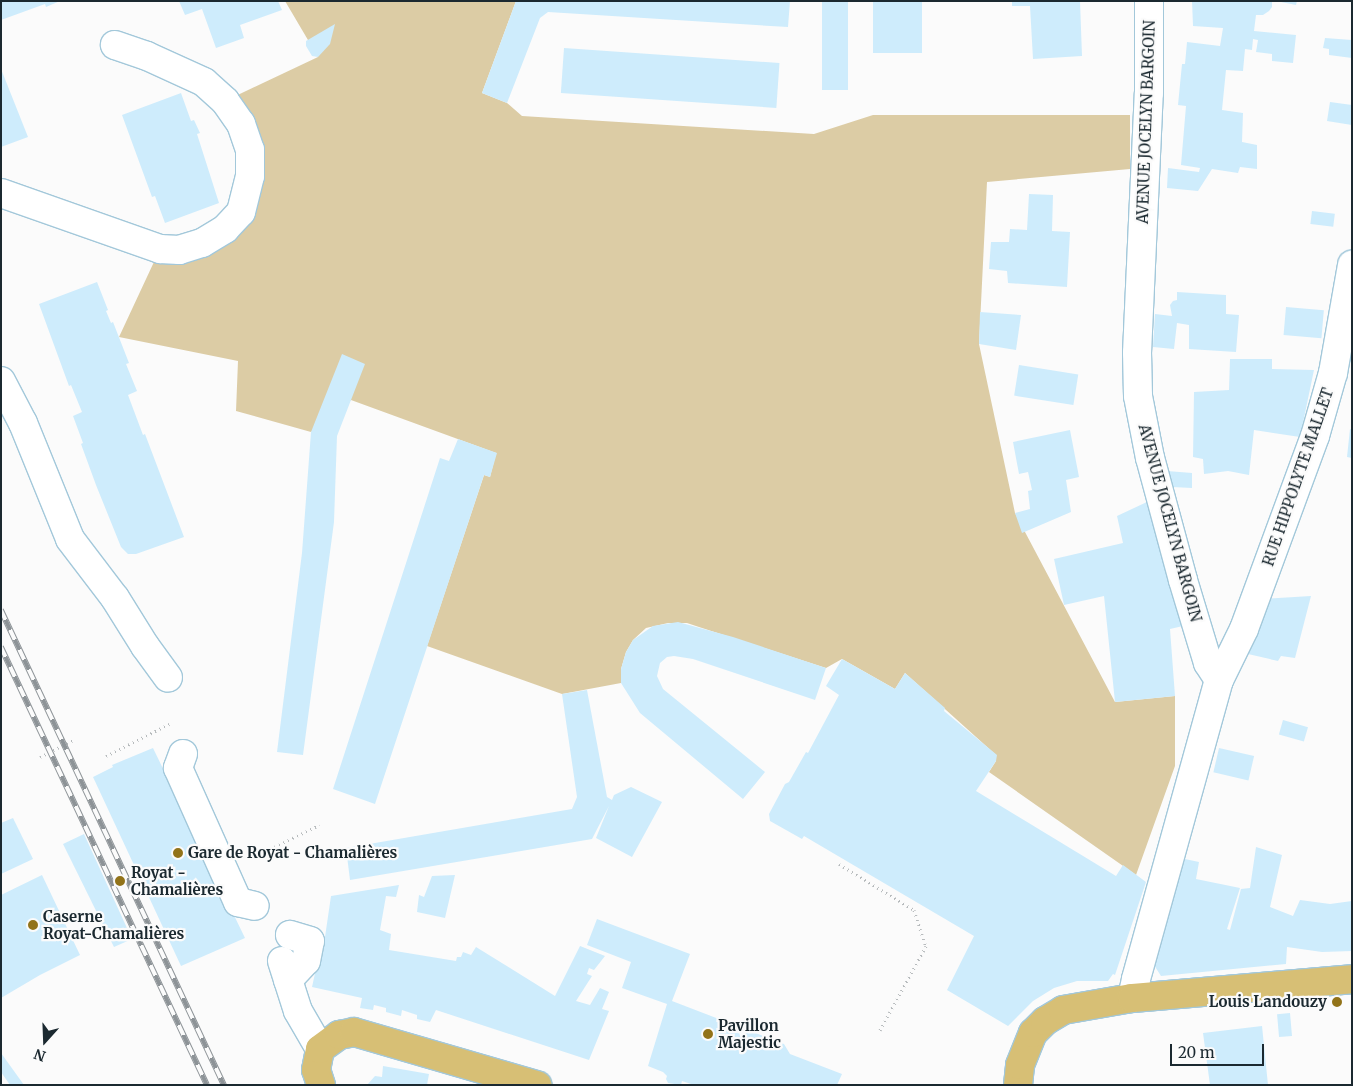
<!DOCTYPE html>
<html>
<head>
<meta charset="utf-8">
<style>
	body { margin:0 }
	#map { position:relative; width:1353px; height:1086px; overflow:hidden; background:#fbfbfb; font-family:Merriweather,serif }
	div>[style] { position:absolute }
	.green>* { inset:0; background:#dccca5 }
	.building>* { inset:0; background:#ceecfc; transform-origin:0 0 }
	.path>* { height:3px; margin-top:-1.5px; transform-origin:0; background:repeating-linear-gradient(90deg,#b7bbbd 0 1px,transparent 0 5px) }
	.roads { filter:drop-shadow(1px 0 #a3c8da) drop-shadow(-1px 0 #a3c8da) drop-shadow(0 1px #a3c8da) drop-shadow(0 -1px #a3c8da) }
	.minor>* { height:28px; margin:-14px; padding:0 14px; transform-origin:14px; border-radius:14px; background:#fff }
	.major>* { height:28px; margin:-14px; padding:0 14px; transform-origin:14px; border-radius:14px; background:#d7bf75 }
	.rail>* { height:5.5px; margin-top:-2.75px; transform-origin:0; background:repeating-linear-gradient(90deg,#fbfbfb 0 11px,#8d9397 0 22px); box-sizing:border-box; border-block:1px solid #8d9397 }
	.dots>* { width:14px; height:14px; translate:-50% -50%; box-sizing:border-box; border:2px solid #fbfbfb; border-radius:50% }
	span { translate:-50% -50%; white-space:nowrap; text-align:center; line-height:1.15; -webkit-text-stroke:4.5px #fbfbfb; paint-order:stroke }
	.street-label { font-size:15px; color:#1b2930 }
	.poi-label { font-size:15px; color:#1b2930; font-weight:700 }
	.left { translate:0 -50%; text-align:left }
	.right { translate:-100% -50%; text-align:right }
	.frame { position:absolute; inset:0; border:2px solid #1b2930; pointer-events:none }
	.north { position:absolute; left:20px; top:1016px; width:50px; height:50px; -webkit-text-stroke:4px #fbfbfb; paint-order:stroke; rotate:200deg; font-size:14px; font-weight:700; line-height:20px; text-align:center; color:#1b2930 }
	.north::after { content:''; display:block; margin:auto; width:18px; height:22px; background:#1b2930; clip-path:polygon(50% 0,100% 100%,50% 72%,0 100%) }
	.scale { position:absolute; left:1170px; top:1044px; width:94px; height:22px; box-sizing:border-box; border:2px solid #1b2930; border-top:0; padding-left:6px; font-size:15px; line-height:18px; white-space:nowrap; color:#1b2930; -webkit-text-stroke:4px #fbfbfb; paint-order:stroke }
</style>
</head>
<body>
<div id="map">
	<div class="green">
		<i style="clip-path:polygon(285px 1px,516px 1px,482px 93px,507px 103px,522px 116px,814px 134px,873px 115px,1130px 115px,1130px 169px,987px 182px,979px 344px,1015px 513px,1115px 702px,1175px 696px,1175px 766px,1136px 875px,989px 772px,996px 761px,996px 755px,905px 673px,895px 689px,842px 659px,826px 668px,699px 627px,687px 623px,668px 623px,646px 628px,633px 640px,626px 652px,621px 669px,621px 683px,562px 694px,427px 646px,484px 475px,490px 477px,496px 453px,351px 400px,311px 432px,236px 411px,238px 361px,119px 337px,160px 249px,202px 243px,250px 176px,225px 101px,318px 57px)"></i>
	</div>
	<div class="building">
		<i style="clip-path:polygon(1px 1px,60px 1px,46px 7px,45px 4px,1px 20px)"></i>
		<i style="clip-path:polygon(179px 1px,278px 1px,282px 10px,240px 25px,244px 38px,216px 48px,202px 9px,185px 15px)"></i>
		<i style="clip-path:polygon(516px 1px,790px 1px,788px 27px,548px 12px,540px 18px,507px 103px,482px 93px)"></i>
		<i style="left:822px;top:1px;width:26px;height:89px"></i>
		<i style="left:873px;top:1px;width:49px;height:52px"></i>
		<i style="clip-path:polygon(1012px 1px,1080px 1px,1082px 56px,1033px 59px,1030px 6px,1012px 6px)"></i>
		<i style="clip-path:polygon(1192px 1px,1272px 1px,1272px 7px,1269px 11px,1263px 15px,1256px 15px,1254px 31px,1296px 35px,1293px 63px,1272px 61px,1272px 54px,1256px 52px,1258px 40px,1253px 39px,1252px 50px,1245px 49px,1243px 71px,1226px 70px,1222px 110px,1243px 113px,1242px 142px,1257px 145px,1257px 169px,1240px 167px,1238px 173px,1212px 169px,1198px 191px,1167px 188px,1168px 168px,1199px 172px,1200px 168px,1181px 165px,1186px 106px,1178px 105px,1182px 64px,1185px 64px,1187px 42px,1220px 46px,1223px 28px,1193px 26px)"></i>
		<i style="clip-path:polygon(1276px 1px,1297px 1px,1296px 5px)"></i>
		<i style="clip-path:polygon(335px 24px,330px 44px,318px 57px,312px 56px,306px 46px,306px 41px)"></i>
		<i style="clip-path:polygon(1325px 38px,1352px 40px,1352px 58px,1329px 55px,1329px 49px,1323px 48px)"></i>
		<i style="left:564px;top:48px;width:216px;height:45px;rotate:4deg"></i>
		<i style="clip-path:polygon(1px 69px,28px 137px,1px 147px)"></i>
		<i style="clip-path:polygon(181px 93px,191px 121px,194px 120px,200px 133px,197px 134px,219px 203px,165px 223px,155px 196px,152px 197px,122px 115px)"></i>
		<i style="clip-path:polygon(1330px 102px,1352px 105px,1352px 125px,1327px 121px)"></i>
		<i style="clip-path:polygon(1029px 194px,1053px 195px,1052px 231px,1070px 232px,1067px 287px,1008px 283px,1007px 271px,989px 269px,991px 242px,1009px 242px,1010px 229px,1027px 230px)"></i>
		<i style="left:1312px;top:211px;width:23px;height:13px;rotate:7deg"></i>
		<i style="clip-path:polygon(97px 282px,108px 310px,106px 311px,111px 323px,113px 322px,129px 363px,126px 364px,137px 391px,128px 395px,143px 435px,145px 434px,184px 537px,136px 554px,128px 554px,121px 547px,96px 485px,81px 444px,83px 443px,73px 416px,82px 412px,71px 385px,69px 386px,39px 304px)"></i>
		<i style="clip-path:polygon(1177px 292px,1226px 295px,1226px 314px,1239px 315px,1236px 352px,1189px 349px,1189px 325px,1177px 323px,1174px 349px,1153px 347px,1155px 314px,1172px 316px,1170px 305px,1173px 301px,1177px 300px)"></i>
		<i style="left:1286px;top:307px;width:38px;height:28px;rotate:5deg"></i>
		<i style="clip-path:polygon(980px 312px,1021px 315px,1016px 350px,979px 344px)"></i>
		<i style="clip-path:polygon(342px 354px,365px 364px,337px 436px,334px 522px,303px 755px,277px 752px,302px 553px,311px 432px)"></i>
		<i style="clip-path:polygon(1230px 359px,1272px 359px,1272px 369px,1314px 370px,1300px 437px,1254px 430px,1249px 475px,1228px 471px,1204px 474px,1203px 459px,1193px 457px,1194px 392px,1229px 390px)"></i>
		<i style="left:1019px;top:365px;width:60px;height:31px;rotate:9deg"></i>
		<i style="clip-path:polygon(1350px 429px,1352px 430px,1352px 458px,1347px 457px)"></i>
		<i style="clip-path:polygon(1070px 430px,1079px 477px,1066px 480px,1071px 512px,1022px 533px,1015px 513px,1030px 509px,1028px 491px,1032px 490px,1028px 472px,1019px 474px,1013px 442px)"></i>
		<i style="clip-path:polygon(458px 439px,497px 453px,490px 477px,484px 475px,375px 804px,333px 789px,440px 458px,449px 461px)"></i>
		<i style="clip-path:polygon(1167px 471px,1192px 473px,1192px 488px,1172px 487px)"></i>
		<i style="clip-path:polygon(1149px 501px,1183px 626px,1170px 629px,1175px 696px,1115px 702px,1104px 596px,1064px 605px,1054px 559px,1123px 543px,1117px 516px)"></i>
		<i style="clip-path:polygon(1311px 596px,1295px 658px,1281px 656px,1278px 661px,1248px 654px,1264px 599px)"></i>
		<i style="clip-path:polygon(678px 622px,733px 637px,826px 668px,815px 700px,693px 659px,674px 656px,667px 657px,660px 663px,657px 676px,663px 689px,765px 772px,743px 799px,640px 713px,621px 683px,621px 669px,626px 652px,633px 640px,653px 626px)"></i>
		<i style="clip-path:polygon(842px 659px,895px 689px,905px 673px,945px 708px,944px 711px,997px 755px,996px 761px,976px 791px,1116px 876px,1123px 865px,1146px 882px,1115px 975px,1113px 974px,1108px 981px,1077px 981px,1054px 988px,1033px 1001px,1008px 1026px,947px 990px,974px 936px,804px 836px,802px 839px,770px 821px,769px 814px,785px 784px,789px 782px,806px 752px,808px 753px,839px 695px,826px 686px)"></i>
		<i style="clip-path:polygon(587px 690px,607px 797px,612px 800px,614px 795px,631px 787px,662px 802px,632px 857px,596px 838px,609px 806px,592px 839px,350px 880px,346px 848px,572px 809px,577px 797px,562px 694px)"></i>
		<i style="left:1283px;top:720px;width:26px;height:15px;rotate:16deg"></i>
		<i style="clip-path:polygon(153px 748px,245px 938px,181px 966px,93px 777px,113px 767px,112px 765px)"></i>
		<i style="left:1219px;top:748px;width:36px;height:25px;rotate:13deg"></i>
		<i style="clip-path:polygon(13px 818px,33px 859px,1px 874px,1px 823px)"></i>
		<i style="clip-path:polygon(84px 834px,132px 939px,114px 947px,63px 844px)"></i>
		<i style="clip-path:polygon(1256px 847px,1282px 855px,1270px 907px,1293px 916px,1300px 900px,1330px 904px,1352px 901px,1352px 951px,1322px 952px,1287px 947px,1286px 964px,1161px 976px,1152px 962px,1185px 859px,1199px 862px,1196px 879px,1240px 888px,1227px 929px,1230px 930px,1241px 889px,1250px 888px)"></i>
		<i style="clip-path:polygon(42px 875px,80px 955px,40px 975px,1px 998px,1px 895px)"></i>
		<i style="clip-path:polygon(455px 875px,445px 918px,417px 912px,419px 895px,424px 897px,432px 876px)"></i>
		<i style="clip-path:polygon(399px 885px,396px 897px,386px 896px,380px 930px,391px 934px,389px 950px,456px 961px,457px 957px,461px 957px,463px 952px,471px 955px,476px 947px,555px 996px,580px 946px,605px 956px,594px 970px,589px 968px,587px 974px,592px 976px,576px 1001px,590px 1005px,600px 988px,609px 992px,602px 1009px,609px 1011px,589px 1060px,436px 1010px,430px 1022px,417px 1019px,417px 1015px,402px 1010px,401px 1016px,386px 1012px,386px 1008px,374px 1005px,373px 1010px,360px 1008px,362px 998px,312px 987px,323px 937px,325px 937px,331px 896px)"></i>
		<i style="clip-path:polygon(597px 919px,690px 954px,672px 1001px,784px 1044px,790px 1054px,842px 1074px,837px 1085px,694px 1085px,682px 1081px,681px 1085px,668px 1083px,666px 1079px,667px 1076px,663px 1072px,648px 1066px,667px 1004px,622px 988px,631px 962px,587px 945px)"></i>
		<i style="left:1290px;top:1013px;width:23px;height:13px;rotate:85deg"></i>
		<i style="clip-path:polygon(1262px 1026px,1268px 1085px,1210px 1085px,1203px 1033px)"></i>
		<i style="clip-path:polygon(1px 1053px,24px 1085px,10px 1085px,1px 1072px)"></i>
		<i style="clip-path:polygon(383px 1066px,429px 1074px,427px 1085px,367px 1085px,375px 1076px,382px 1077px)"></i>
	</div>
	<div class="path">
		<i style="left:106px;top:756px;width:71px;rotate:-26.9deg"></i>
		<i style="left:40px;top:757px;width:37px;rotate:-27deg"></i>
		<i style="left:270px;top:849px;width:55px;rotate:-26.1deg"></i>
		<i style="left:839px;top:864px;width:88px;rotate:31.5deg"></i>
		<i style="left:914px;top:910px;width:38px;rotate:72deg"></i>
		<i style="left:926px;top:946px;width:98px;rotate:118.7deg"></i>
	</div>
	<div class="roads">
		<div class="minor">
			<i style="left:1px;top:193px;width:169px;rotate:19.4deg"></i>
			<i style="left:160px;top:249px;width:19px;rotate:3deg"></i>
			<i style="left:179px;top:250px;width:24px;rotate:-17deg"></i>
			<i style="left:202px;top:243px;width:27px;rotate:-31deg"></i>
			<i style="left:225px;top:229px;width:23px;rotate:-47deg"></i>
			<i style="left:241px;top:212px;width:37px;rotate:-76deg"></i>
			<i style="left:250px;top:176px;width:26px;rotate:-90deg"></i>
			<i style="left:250px;top:150px;width:28px;rotate:-109deg"></i>
			<i style="left:241px;top:124px;width:28px;rotate:-125deg"></i>
			<i style="left:225px;top:101px;width:28px;rotate:-138deg"></i>
			<i style="left:204px;top:82px;width:63px;rotate:-155.5deg"></i>
			<i style="left:147px;top:56px;width:34px;rotate:-161deg"></i>
			<i style="left:1px;top:381px;width:47px;rotate:62.4deg"></i>
			<i style="left:23px;top:423px;width:125px;rotate:67.9deg"></i>
			<i style="left:70px;top:539px;width:74px;rotate:52.7deg"></i>
			<i style="left:115px;top:598px;width:57px;rotate:58deg"></i>
			<i style="left:145px;top:646px;width:39px;rotate:54deg"></i>
			<i style="left:1219px;top:680px;width:57px;rotate:-63.9deg"></i>
			<i style="left:1244px;top:629px;width:206px;rotate:-69.8deg"></i>
			<i style="left:1315px;top:436px;width:66px;rotate:-74.1deg"></i>
			<i style="left:1333px;top:373px;width:110px;rotate:-80deg"></i>
			<i style="left:183px;top:754px;width:15px;rotate:110deg"></i>
			<i style="left:178px;top:768px;width:147px;rotate:65.9deg"></i>
			<i style="left:238px;top:902px;width:17px;rotate:13deg"></i>
			<i style="left:282px;top:961px;width:52px;rotate:72.3deg"></i>
			<i style="left:298px;top:1011px;width:44px;rotate:59.9deg"></i>
			<i style="left:288px;top:980px;width:26px;rotate:-47deg"></i>
			<i style="left:306px;top:961px;width:20px;rotate:-79deg"></i>
			<i style="left:310px;top:941px;width:21px;rotate:-163deg"></i>
			<i style="left:1132px;top:998px;width:19px;rotate:-78deg"></i>
			<i style="left:1136px;top:979px;width:310px;rotate:-74.5deg"></i>
			<i style="left:1219px;top:680px;width:20px;rotate:-123deg"></i>
			<i style="left:1208px;top:663px;width:87px;rotate:-106.8deg"></i>
			<i style="left:1183px;top:580px;width:126px;rotate:-105.1deg"></i>
			<i style="left:1150px;top:458px;width:63px;rotate:-101deg"></i>
			<i style="left:1138px;top:396px;width:43px;rotate:-91.3deg"></i>
			<i style="left:1137px;top:353px;width:260px;rotate:-87.4deg"></i>
			<i style="left:1149px;top:93px;width:92px;rotate:-90deg"></i>
		</div>
		<div class="major">
			<i style="left:321px;top:1085px;width:16px;rotate:-108deg"></i>
			<i style="left:316px;top:1070px;width:21px;rotate:-79deg"></i>
			<i style="left:320px;top:1049px;width:24px;rotate:-36deg"></i>
			<i style="left:339px;top:1035px;width:15px;rotate:-11deg"></i>
			<i style="left:354px;top:1032px;width:191px;rotate:16.2deg"></i>
			<i style="left:1018px;top:1085px;width:20px;rotate:-84deg"></i>
			<i style="left:1020px;top:1065px;width:35px;rotate:-68deg"></i>
			<i style="left:1033px;top:1033px;width:17px;rotate:-45deg"></i>
			<i style="left:1045px;top:1021px;width:21px;rotate:-31deg"></i>
			<i style="left:1063px;top:1010px;width:70px;rotate:-9.9deg"></i>
			<i style="left:1132px;top:998px;width:221px;rotate:-4.9deg"></i>
		</div>
	</div>
	<div class="rail">
		<i style="left:1px;top:610px;width:525px;rotate:64.85deg"></i>
		<i style="left:1px;top:647px;width:484px;rotate:64.8deg"></i>
	</div>
	<div class="dots">
		<i style="left:178px;top:853px;background:#927319"></i>
		<i style="left:120px;top:881px;background:#927319"></i>
		<i style="left:33px;top:925px;background:#927319"></i>
		<i style="left:1337px;top:1002px;background:#927319"></i>
		<i style="left:708px;top:1034px;background:#927319"></i>
	</div>
	<div class="street-label">
		<span style="left:1146px;top:122px;rotate:-88deg">AVENUE JOCELYN BARGOIN</span>
		<span style="left:1298px;top:477px;rotate:-71deg">RUE HIPPOLYTE MALLET</span>
		<span style="left:1170px;top:523px;rotate:75deg">AVENUE JOCELYN BARGOIN</span>
	</div>
	<div class="poi-label">
		<span class="left" style="left:188px;top:853px">Gare de Royat - Chamalières</span>
		<span class="left" style="left:131px;top:881px">Royat -<br>Chamalières</span>
		<span class="left" style="left:43px;top:925px">Caserne<br>Royat-Chamalières</span>
		<span class="right" style="left:1327px;top:1002px">Louis Landouzy</span>
		<span class="left" style="left:718px;top:1034px">Pavillon<br>Majestic</span>
	</div>
	<div class="frame"></div>
	<div class="north">N</div>
	<div class="scale">20 m</div>
</div>
</body>
</html>
